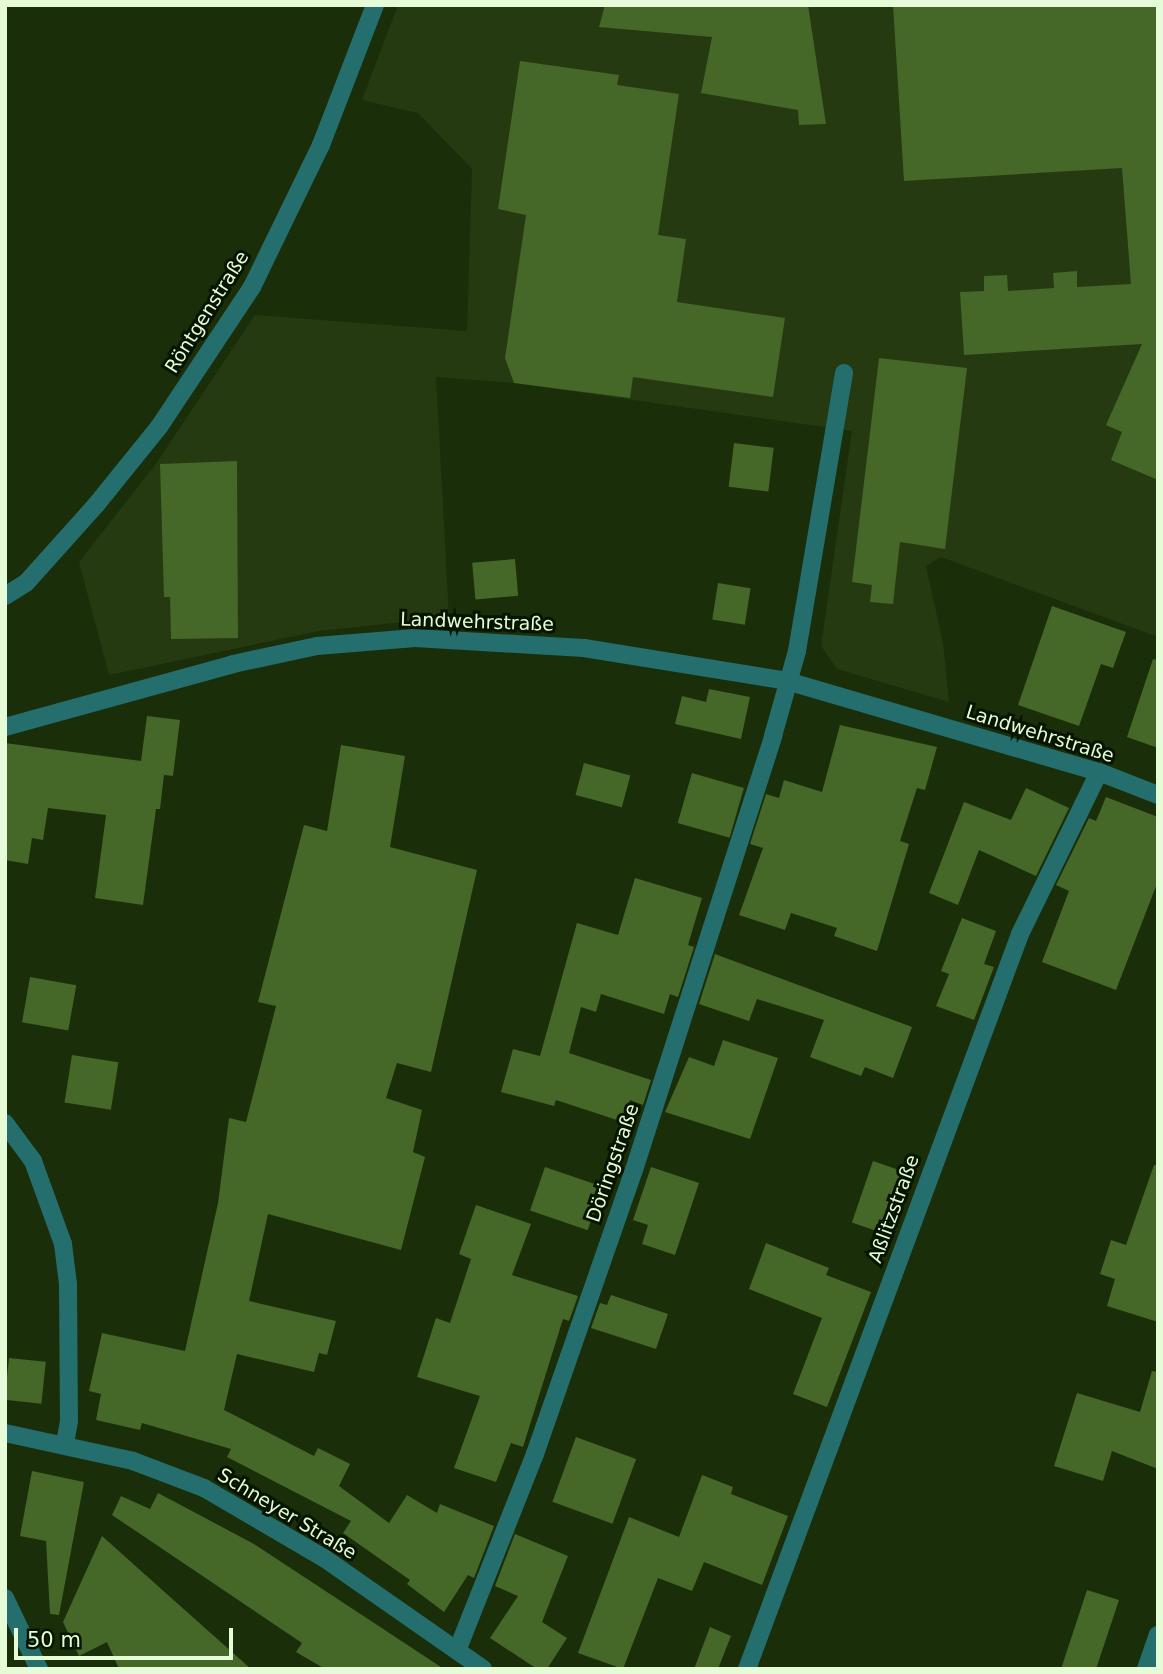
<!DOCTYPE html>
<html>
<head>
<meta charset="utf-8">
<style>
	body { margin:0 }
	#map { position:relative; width:1163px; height:1674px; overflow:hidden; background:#1a2e09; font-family:"DejaVu Sans",sans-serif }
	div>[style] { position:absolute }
	.built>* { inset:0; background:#253a11 }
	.building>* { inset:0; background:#456727; transform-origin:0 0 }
	.minor>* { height:18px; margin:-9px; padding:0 9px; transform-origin:9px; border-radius:9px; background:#246f6e }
	.tertiary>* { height:18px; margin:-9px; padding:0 9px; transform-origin:9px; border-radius:9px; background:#246f6e }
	span { translate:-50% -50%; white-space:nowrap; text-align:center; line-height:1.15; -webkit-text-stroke:6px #071500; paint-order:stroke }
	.street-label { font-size:19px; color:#e6fbd7 }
	.frame { position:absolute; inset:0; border:7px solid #e6fbd7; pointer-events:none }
	.scale { position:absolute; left:14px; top:1628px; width:219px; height:32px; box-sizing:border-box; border:4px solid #e6fbd7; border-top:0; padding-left:9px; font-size:21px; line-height:24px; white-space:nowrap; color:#e6fbd7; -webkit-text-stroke:5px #071500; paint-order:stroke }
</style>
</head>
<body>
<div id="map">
	<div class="built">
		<i style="clip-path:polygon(398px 5px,1158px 5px,1158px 637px,941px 557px,926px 566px,943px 643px,949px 702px,837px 669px,821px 646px,852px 431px,514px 383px,436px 377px,449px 617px,319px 631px,109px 675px,79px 562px,155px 465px,255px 315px,467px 331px,472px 169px,418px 113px,362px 100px)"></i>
	</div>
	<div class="building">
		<i style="clip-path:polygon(605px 5px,808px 5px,826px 124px,799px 125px,798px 110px,701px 93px,712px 37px,599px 27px)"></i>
		<i style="clip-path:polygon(893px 5px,1158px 5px,1158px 480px,1111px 460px,1122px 432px,1106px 425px,1142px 344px,964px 355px,960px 292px,984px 291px,984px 276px,1007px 275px,1008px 291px,1054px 288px,1053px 273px,1077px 271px,1077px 287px,1131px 284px,1122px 168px,904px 181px)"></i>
		<i style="clip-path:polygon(520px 61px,619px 75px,617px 85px,679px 94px,658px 235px,686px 239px,677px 302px,785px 318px,773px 397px,633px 377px,630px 398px,514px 383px,505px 358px,526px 215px,498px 209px)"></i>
		<i style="clip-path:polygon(879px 358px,967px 368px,945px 549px,900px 542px,893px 604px,870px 602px,872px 585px,852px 582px)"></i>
		<i style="left:734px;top:443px;width:40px;height:44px;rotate:7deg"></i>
		<i style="clip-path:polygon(237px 461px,238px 638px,171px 639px,170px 597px,164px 597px,160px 464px)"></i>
		<i style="left:515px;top:559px;width:37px;height:43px;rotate:85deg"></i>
		<i style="left:718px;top:583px;width:33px;height:37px;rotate:9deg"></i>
		<i style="clip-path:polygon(1052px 606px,1126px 632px,1113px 668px,1101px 664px,1079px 726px,1018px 705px)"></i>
		<i style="clip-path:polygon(1153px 659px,1158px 660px,1158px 748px,1127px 737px)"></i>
		<i style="clip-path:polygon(709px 689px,750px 697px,741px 739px,675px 724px,682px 696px,706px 702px)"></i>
		<i style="clip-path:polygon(147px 716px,180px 720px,173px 776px,164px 775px,160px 809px,156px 809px,143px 905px,95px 898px,106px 815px,48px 808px,43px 840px,32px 838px,28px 864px,5px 860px,5px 743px,141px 761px)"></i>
		<i style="clip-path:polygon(840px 725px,937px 747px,925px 790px,917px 788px,900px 841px,909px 844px,877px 951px,834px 936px,837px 928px,791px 913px,785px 930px,739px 915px,763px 848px,750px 844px,766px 794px,779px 798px,784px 780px,822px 792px)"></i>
		<i style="clip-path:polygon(341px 745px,405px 756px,390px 847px,477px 870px,431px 1072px,397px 1063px,386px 1098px,422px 1110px,413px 1152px,425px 1157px,401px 1250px,268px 1214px,249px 1301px,336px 1321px,327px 1355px,319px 1353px,314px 1372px,237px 1354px,224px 1410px,314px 1456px,318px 1448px,350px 1464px,339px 1486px,389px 1523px,407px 1495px,437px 1513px,440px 1504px,494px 1526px,474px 1578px,468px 1575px,444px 1612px,407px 1584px,410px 1580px,343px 1533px,351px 1521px,227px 1457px,231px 1449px,142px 1423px,140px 1430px,96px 1420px,101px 1394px,89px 1391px,102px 1333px,185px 1351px,218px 1203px,229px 1118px,246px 1122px,276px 1006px,258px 1002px,304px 825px,327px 831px)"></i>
		<i style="left:584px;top:763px;width:48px;height:33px;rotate:15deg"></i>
		<i style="left:692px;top:773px;width:54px;height:52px;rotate:16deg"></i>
		<i style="clip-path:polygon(1026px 788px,1069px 808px,1036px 876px,979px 850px,958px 905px,929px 893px,964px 802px,1011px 820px)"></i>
		<i style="clip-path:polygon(1106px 797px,1158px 817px,1158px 881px,1116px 990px,1042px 962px,1069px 891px,1056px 885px,1089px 818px,1096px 821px)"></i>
		<i style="clip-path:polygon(635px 878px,702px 898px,688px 945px,694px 947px,678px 997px,670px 994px,664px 1014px,601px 994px,596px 1012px,581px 1007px,569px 1053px,651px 1080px,643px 1105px,630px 1100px,623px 1122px,556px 1100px,554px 1106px,501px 1092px,513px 1049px,540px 1056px,577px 923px,618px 935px)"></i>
		<i style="clip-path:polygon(962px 918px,996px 931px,984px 964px,994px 967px,974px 1020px,936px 1006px,949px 974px,941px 971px)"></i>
		<i style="clip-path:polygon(715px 954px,912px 1027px,893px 1078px,865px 1067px,861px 1076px,810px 1057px,824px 1020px,757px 999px,749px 1021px,699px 1004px)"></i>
		<i style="left:30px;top:977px;width:47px;height:46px;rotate:10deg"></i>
		<i style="clip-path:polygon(723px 1040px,778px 1058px,750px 1139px,665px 1112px,689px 1057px,714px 1066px)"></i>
		<i style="left:72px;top:1055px;width:47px;height:48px;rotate:9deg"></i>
		<i style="left:873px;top:1161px;width:36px;height:65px;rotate:19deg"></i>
		<i style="clip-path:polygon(1154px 1165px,1158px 1165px,1158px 1322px,1107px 1306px,1115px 1279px,1100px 1274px,1111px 1240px,1126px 1245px)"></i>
		<i style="left:545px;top:1167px;width:61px;height:46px;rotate:19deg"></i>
		<i style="clip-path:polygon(651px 1167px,699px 1183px,675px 1255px,642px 1244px,648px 1225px,633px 1220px)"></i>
		<i style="clip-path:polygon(476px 1205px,531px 1224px,512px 1275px,578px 1296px,569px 1321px,563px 1319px,523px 1447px,511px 1443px,496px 1482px,454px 1468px,480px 1396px,417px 1377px,436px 1318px,450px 1323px,471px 1259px,459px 1254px)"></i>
		<i style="clip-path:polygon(766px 1243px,829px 1268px,826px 1275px,871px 1292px,827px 1407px,793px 1394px,822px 1318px,749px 1289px)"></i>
		<i style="clip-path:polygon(611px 1295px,668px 1314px,656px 1349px,591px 1328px,600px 1303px,607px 1305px)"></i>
		<i style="left:9px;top:1358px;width:37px;height:42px;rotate:6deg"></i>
		<i style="clip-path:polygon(1152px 1371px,1158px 1372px,1158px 1469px,1112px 1451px,1103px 1481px,1054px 1466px,1077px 1393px,1140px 1412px)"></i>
		<i style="left:576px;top:1437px;width:64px;height:69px;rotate:20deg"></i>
		<i style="clip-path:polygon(32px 1471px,84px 1482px,59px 1615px,50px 1614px,46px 1541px,20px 1536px)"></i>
		<i style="clip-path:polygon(702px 1475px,733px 1487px,731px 1494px,788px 1516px,762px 1585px,704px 1562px,692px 1591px,658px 1578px,623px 1669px,578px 1653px,629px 1517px,679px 1537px)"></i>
		<i style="clip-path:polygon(158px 1493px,254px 1544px,444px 1669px,325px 1669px,296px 1652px,302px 1643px,112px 1515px,121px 1496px,150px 1509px)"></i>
		<i style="clip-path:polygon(515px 1534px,568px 1556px,542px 1622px,567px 1638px,547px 1669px,537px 1669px,490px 1638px,518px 1596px,495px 1586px)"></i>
		<i style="clip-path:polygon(102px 1536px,159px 1587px,251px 1669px,119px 1669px,107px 1642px,79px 1656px,63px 1622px)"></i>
		<i style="clip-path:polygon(1087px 1590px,1119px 1600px,1096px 1669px,1061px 1669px)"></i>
		<i style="clip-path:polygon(710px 1627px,731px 1636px,718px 1669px,694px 1669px)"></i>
	</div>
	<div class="minor">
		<i style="left:5px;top:596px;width:25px;rotate:-32deg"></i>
		<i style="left:26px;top:583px;width:105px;rotate:-48.1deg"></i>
		<i style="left:96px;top:505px;width:100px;rotate:-51.1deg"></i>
		<i style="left:159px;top:427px;width:168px;rotate:-56.4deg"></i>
		<i style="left:252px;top:287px;width:158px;rotate:-64.1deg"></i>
		<i style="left:321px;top:145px;width:150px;rotate:-68.9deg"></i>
		<i style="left:5px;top:727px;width:237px;rotate:-15.4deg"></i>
		<i style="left:233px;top:664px;width:86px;rotate:-12.1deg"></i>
		<i style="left:317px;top:646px;width:98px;rotate:-4.7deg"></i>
		<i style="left:415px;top:638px;width:169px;rotate:3.4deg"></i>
		<i style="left:584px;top:648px;width:206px;rotate:9.2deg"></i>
		<i style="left:787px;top:681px;width:325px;rotate:16.3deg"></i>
		<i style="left:1099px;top:772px;width:63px;rotate:21.3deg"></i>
		<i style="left:5px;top:1123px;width:47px;rotate:53.6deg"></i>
		<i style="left:33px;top:1161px;width:88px;rotate:70.1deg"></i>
		<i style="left:63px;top:1244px;width:40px;rotate:82.9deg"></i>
		<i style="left:68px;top:1284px;width:137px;rotate:89.6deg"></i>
		<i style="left:69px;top:1421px;width:22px;rotate:100deg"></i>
		<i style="left:5px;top:1598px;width:79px;rotate:64.4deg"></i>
		<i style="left:457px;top:1651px;width:212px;rotate:-68.4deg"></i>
		<i style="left:535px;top:1454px;width:301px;rotate:-70.8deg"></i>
		<i style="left:634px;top:1170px;width:456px;rotate:-72.2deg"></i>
		<i style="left:773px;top:736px;width:88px;rotate:-74.2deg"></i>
		<i style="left:797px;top:651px;width:282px;rotate:-80.4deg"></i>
		<i style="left:747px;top:1669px;width:784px;rotate:-69.62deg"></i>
		<i style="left:1020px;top:934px;width:180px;rotate:-64deg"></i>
		<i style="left:1146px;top:1669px;width:36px;rotate:-71deg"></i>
	</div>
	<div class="tertiary">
		<i style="left:5px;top:1433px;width:131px;rotate:12.3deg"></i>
		<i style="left:133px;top:1461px;width:76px;rotate:20.8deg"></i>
		<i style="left:204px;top:1488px;width:139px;rotate:30.3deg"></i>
		<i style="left:324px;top:1558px;width:194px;rotate:34.9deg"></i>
	</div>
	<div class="street-label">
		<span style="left:207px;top:312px;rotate:-58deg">Röntgenstraße</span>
		<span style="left:477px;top:622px;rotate:2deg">Landwehrstraße</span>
		<span style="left:1040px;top:734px;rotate:17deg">Landwehrstraße</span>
		<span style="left:613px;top:1163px;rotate:-71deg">Döringstraße</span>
		<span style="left:894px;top:1209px;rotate:-70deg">Aßlitzstraße</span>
		<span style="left:287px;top:1514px;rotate:31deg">Schneyer Straße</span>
	</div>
	<div class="frame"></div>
	<div class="scale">50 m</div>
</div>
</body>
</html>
